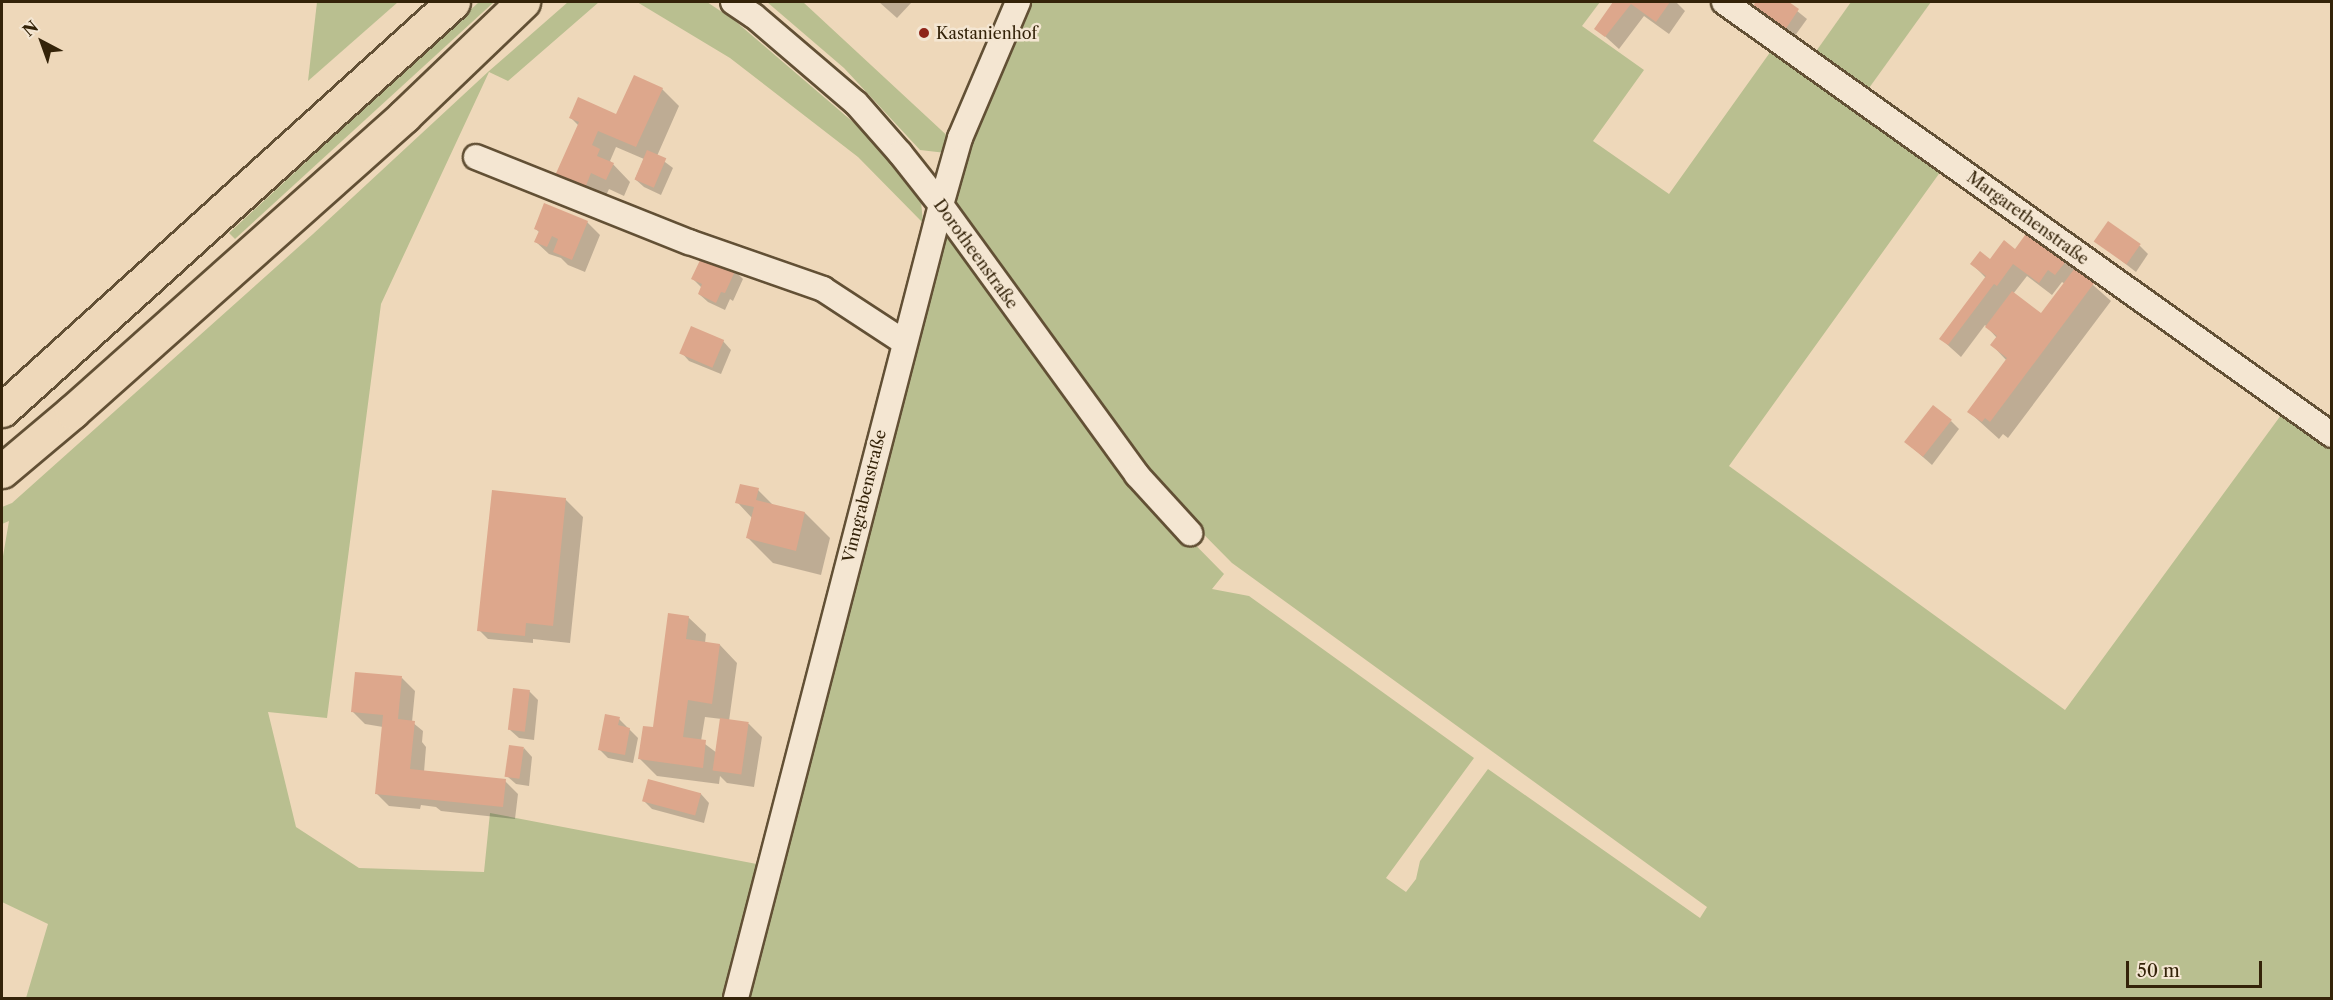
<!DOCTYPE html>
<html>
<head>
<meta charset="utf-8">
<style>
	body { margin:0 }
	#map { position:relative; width:2333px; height:1000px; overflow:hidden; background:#eed8ba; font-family:"Libre Caslon Text",serif }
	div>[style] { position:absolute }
	.green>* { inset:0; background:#b9bf90 }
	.shadow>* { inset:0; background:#0003 }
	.building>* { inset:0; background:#dda78c; transform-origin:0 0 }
	.roads { filter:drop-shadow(2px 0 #625035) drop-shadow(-2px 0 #625035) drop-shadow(0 2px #625035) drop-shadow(0 -2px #625035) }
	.minor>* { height:24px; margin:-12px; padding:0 12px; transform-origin:12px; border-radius:12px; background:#f4e6d2 }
	.highway>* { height:33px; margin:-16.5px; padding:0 16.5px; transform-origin:16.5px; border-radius:16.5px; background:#eed8ba }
	.dots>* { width:16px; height:16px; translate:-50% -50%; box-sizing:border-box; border:3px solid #f4e6d2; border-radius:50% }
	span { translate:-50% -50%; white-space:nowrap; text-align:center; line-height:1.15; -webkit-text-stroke:5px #f4e6d2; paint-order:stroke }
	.poi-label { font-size:16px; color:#342309 }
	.left { translate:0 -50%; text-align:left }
	.street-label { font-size:16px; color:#342309 }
	.frame { position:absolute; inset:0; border:3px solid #342309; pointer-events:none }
	.north { position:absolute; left:12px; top:12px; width:60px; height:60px; -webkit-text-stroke:4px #f4e6d2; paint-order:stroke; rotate:319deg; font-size:16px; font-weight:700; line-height:24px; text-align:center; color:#342309 }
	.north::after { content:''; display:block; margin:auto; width:21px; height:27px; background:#342309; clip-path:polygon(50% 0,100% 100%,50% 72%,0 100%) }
	.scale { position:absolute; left:2126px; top:961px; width:136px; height:27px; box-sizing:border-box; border:3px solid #342309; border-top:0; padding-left:8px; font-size:18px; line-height:21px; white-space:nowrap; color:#342309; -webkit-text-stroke:4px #f4e6d2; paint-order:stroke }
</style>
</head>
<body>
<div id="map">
	<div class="green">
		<i style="clip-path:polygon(317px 2px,398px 2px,308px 81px)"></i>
		<i style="clip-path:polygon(479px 2px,494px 2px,235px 239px,229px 233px)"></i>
		<i style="clip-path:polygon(568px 2px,599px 2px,508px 81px,489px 72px,381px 304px,327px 718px,268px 712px,296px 827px,359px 868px,484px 872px,490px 813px,762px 865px,730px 998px,26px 998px,48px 924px,2px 902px,2px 562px,9px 521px,2px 524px,2px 507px,12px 503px,313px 234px,489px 71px)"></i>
		<i style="clip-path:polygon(637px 2px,707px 2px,734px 20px,860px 128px,921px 201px,923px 223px,858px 157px,730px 58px)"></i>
		<i style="clip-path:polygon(767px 2px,803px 2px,954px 142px,946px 153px,920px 150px,844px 68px)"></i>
		<i style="clip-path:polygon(1028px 2px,1600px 2px,1582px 26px,1644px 70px,1593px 141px,1669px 194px,1776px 44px,1946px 164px,1729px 466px,2065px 710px,2284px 411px,2331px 444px,2331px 998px,744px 998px,945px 224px,1166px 515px,1224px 574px,1212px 589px,1249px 596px,1474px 758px,1386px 878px,1406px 892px,1416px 879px,1420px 861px,1488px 769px,1700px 918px,1707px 907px,1232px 563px,1141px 471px,956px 216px,952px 188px)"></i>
		<i style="clip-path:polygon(1851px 2px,1931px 2px,1864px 95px,1812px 57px)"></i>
	</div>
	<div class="shadow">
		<i style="clip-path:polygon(879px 2px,912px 2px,897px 18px)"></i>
		<i style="clip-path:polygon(1615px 2px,1676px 2px,1685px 11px,1669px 34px,1644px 16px,1619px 49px,1596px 28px)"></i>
		<i style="clip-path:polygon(1757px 2px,1786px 2px,1807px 19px,1794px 37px,1762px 15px,1754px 7px)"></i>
		<i style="clip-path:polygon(662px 89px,679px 106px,657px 156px,673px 168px,661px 195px,644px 187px,635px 179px,644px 159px,616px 147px,610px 161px,630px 182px,624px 196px,609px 189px,600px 209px,572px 197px,579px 126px,570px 117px,617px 116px)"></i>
		<i style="clip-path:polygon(587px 222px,600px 235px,585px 272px,568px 265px,561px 258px,549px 254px,536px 242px,540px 233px,535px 228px)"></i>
		<i style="clip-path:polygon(2096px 241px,2140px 246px,2148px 254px,2136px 272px)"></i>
		<i style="clip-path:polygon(evenodd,2015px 251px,2066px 261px,2111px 301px,2008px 438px,2003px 434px,1999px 439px,1969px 412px,2007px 361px,1992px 345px,1997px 338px,1985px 325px,1961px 357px,1941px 339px,1986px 278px,1972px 264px,1990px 261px,2015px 251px,2027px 276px,2052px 295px,2062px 282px,2065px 284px,2041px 315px,2013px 294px,2027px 276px)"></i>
		<i style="clip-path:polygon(735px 271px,743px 279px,733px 301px,730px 299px,725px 310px,708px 302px,699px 294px,702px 288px,693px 279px)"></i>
		<i style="clip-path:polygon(723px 341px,731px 350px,721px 374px,689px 361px,681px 352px)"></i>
		<i style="clip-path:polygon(1951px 421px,1959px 429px,1932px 465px,1906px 442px)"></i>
		<i style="clip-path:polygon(758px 490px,774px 506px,805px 513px,830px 538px,821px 575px,773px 563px,748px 538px,752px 518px,737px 502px)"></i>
		<i style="clip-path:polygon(565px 499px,583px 517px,570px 643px,533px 639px,533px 643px,488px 639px,479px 630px)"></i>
		<i style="clip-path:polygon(evenodd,688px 617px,706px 634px,705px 643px,720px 645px,737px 663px,729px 721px,749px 724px,762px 737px,754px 787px,727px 783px,720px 776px,719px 784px,657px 776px,640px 759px,654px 728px,688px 617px,705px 717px,722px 719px,717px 753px,701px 741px,705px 717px)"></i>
		<i style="clip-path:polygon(402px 678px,415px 691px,412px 722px,423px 731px,422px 742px,426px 747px,424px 772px,505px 781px,518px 794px,515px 819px,441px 811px,436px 807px,421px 805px,420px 809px,389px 806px,376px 793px,383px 727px,365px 724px,352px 711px)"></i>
		<i style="clip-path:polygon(529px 691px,538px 700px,534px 740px,519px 738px,510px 730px)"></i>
		<i style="clip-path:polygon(619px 719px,638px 738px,633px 763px,608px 758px,599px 749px)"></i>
		<i style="clip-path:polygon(524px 748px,532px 757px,529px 786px,516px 784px,507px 776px)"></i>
		<i style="clip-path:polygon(649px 781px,701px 794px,709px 803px,704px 823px,652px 809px,644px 801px)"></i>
	</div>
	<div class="building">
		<i style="clip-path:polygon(1613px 2px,1670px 2px,1656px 22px,1631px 4px,1605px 37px,1594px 29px)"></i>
		<i style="clip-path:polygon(1756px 2px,1789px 2px,1799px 9px,1785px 30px,1752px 7px)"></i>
		<i style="clip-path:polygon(634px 75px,663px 88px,636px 147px,598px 131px,592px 145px,600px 149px,597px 156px,614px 163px,606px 180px,591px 173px,583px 193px,553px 180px,579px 122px,569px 118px,578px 97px,616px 114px)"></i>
		<i style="left:647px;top:150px;width:21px;height:32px;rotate:23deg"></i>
		<i style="clip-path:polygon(544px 203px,588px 221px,572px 260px,553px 252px,558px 239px,552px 236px,547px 247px,534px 242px,539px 231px,534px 229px)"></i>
		<i style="left:2108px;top:221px;width:40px;height:25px;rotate:35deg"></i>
		<i style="clip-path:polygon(2028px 231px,2067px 260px,2055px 275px,2048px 270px,2039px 283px,2013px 264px,1997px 286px,1994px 284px,1948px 345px,1939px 339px,1986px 276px,1970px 264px,1980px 251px,1990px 259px,2004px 240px,2015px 249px)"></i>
		<i style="clip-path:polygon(703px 254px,736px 269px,725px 293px,721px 292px,716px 303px,698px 294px,702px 284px,691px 279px)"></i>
		<i style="clip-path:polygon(2075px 268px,2095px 282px,1990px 422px,1985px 418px,1982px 422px,1967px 412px,2007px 358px,1990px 345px,1997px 336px,1985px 327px,2012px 291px,2041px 313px)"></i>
		<i style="left:691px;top:326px;width:36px;height:30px;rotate:23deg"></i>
		<i style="left:1933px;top:405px;width:24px;height:47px;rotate:38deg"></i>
		<i style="clip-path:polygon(740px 484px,759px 488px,756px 500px,805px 512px,796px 551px,746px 538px,754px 507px,735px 503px)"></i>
		<i style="clip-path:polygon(492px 490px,566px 498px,553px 626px,526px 623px,525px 636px,477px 631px)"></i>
		<i style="clip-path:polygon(668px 613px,689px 616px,686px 639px,720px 644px,712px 704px,688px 700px,683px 737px,706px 740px,703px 768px,638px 759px,643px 726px,653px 727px)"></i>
		<i style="clip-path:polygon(355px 672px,402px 676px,398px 719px,415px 721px,410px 769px,506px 779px,503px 807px,375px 794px,383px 715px,351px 712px)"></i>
		<i style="left:513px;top:688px;width:17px;height:42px;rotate:7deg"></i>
		<i style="clip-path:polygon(605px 714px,620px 717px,618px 725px,630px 728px,625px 755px,598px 750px)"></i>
		<i style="left:720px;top:718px;width:29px;height:53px;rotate:8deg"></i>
		<i style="left:509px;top:745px;width:15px;height:32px;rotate:8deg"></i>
		<i style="left:648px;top:779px;width:55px;height:23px;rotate:15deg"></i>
	</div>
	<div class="roads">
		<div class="minor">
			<i style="left:733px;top:2px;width:25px;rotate:34deg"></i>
			<i style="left:754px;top:16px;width:134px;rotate:40.5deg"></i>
			<i style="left:856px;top:103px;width:67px;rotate:48.7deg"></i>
			<i style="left:900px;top:153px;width:66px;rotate:51.7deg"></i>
			<i style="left:941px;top:205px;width:334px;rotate:54deg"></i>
			<i style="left:1137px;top:475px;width:79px;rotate:47.6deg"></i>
			<i style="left:1724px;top:2px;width:746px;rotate:35.46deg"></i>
			<i style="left:476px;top:157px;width:229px;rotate:21.8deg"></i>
			<i style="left:689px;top:242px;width:142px;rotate:19.3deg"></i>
			<i style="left:823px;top:289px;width:97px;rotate:33.2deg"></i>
			<i style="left:736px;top:998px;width:819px;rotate:-75.51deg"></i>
			<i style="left:941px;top:205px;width:70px;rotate:-74.2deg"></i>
			<i style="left:960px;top:138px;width:148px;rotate:-66.9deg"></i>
		</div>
		<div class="highway">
			<i style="left:2px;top:410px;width:608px;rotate:-42.13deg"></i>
			<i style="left:2px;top:471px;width:92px;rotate:-40.1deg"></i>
			<i style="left:72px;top:412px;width:445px;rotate:-41.7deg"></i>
			<i style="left:404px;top:116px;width:165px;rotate:-43.8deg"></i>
		</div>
	</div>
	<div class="dots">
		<i style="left:924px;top:33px;background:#8f2418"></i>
	</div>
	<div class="poi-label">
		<span class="left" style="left:936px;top:33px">Kastanienhof</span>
	</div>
	<div class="street-label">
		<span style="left:2028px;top:218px;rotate:36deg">Margarethenstraße</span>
		<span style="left:976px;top:254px;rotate:54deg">Dorotheenstraße</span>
		<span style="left:864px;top:496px;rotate:-76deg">Vinngrabenstraße</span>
	</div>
	<div class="frame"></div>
	<div class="north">N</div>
	<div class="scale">50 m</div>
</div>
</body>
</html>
